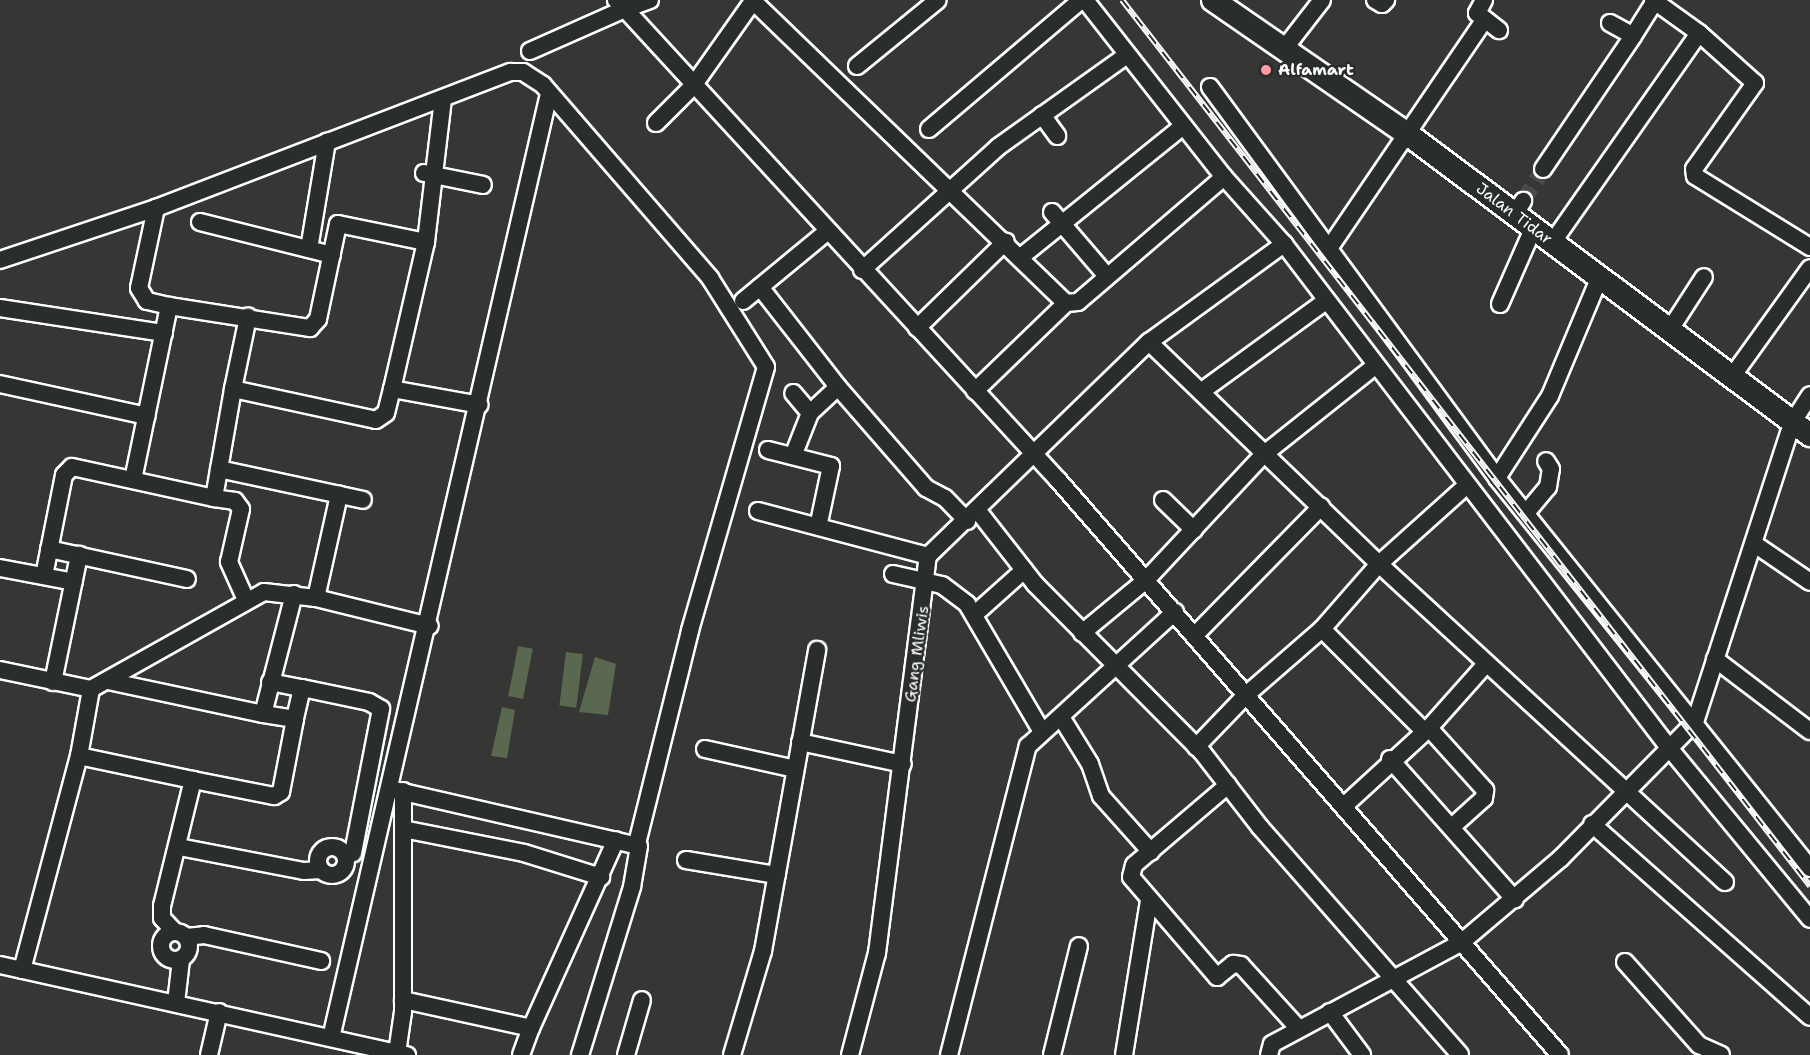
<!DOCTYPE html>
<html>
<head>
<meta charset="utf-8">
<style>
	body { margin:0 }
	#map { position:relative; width:1810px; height:1055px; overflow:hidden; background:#363635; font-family:"Shantell Sans",sans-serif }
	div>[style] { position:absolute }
	.green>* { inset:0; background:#5b6850; transform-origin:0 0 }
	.street-tunnel>* { height:16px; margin-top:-8px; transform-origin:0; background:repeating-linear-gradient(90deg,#4a4a49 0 16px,transparent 0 24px) }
	.roads { filter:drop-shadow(2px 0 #fff) drop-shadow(-2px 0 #fff) drop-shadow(0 2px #fff) drop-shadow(0 -2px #fff) }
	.street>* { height:16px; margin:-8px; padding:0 8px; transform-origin:8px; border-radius:8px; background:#2a2d2e }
	.street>.ring { margin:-8px; padding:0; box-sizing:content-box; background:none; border:16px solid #2a2d2e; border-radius:50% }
	.secondary>* { height:22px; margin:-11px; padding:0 11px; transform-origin:11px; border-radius:11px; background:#2a2d2e }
	.rail>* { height:6px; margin-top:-3px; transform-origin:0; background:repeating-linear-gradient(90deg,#2a2d2e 0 11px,#fff 0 22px); box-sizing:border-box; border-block:2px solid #fff }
	.dots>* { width:16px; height:16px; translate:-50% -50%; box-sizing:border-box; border:3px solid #2a2d2e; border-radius:50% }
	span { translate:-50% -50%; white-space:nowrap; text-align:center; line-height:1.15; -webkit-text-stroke:5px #2a2d2e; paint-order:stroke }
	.poi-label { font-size:16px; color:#fff; font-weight:700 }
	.left { translate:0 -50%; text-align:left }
	.street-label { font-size:16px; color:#fff }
</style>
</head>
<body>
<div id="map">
	<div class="green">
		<i style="left:518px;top:646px;width:15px;height:51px;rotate:11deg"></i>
		<i style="left:566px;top:652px;width:17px;height:54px;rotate:7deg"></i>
		<i style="clip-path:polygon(595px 657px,616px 664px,608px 715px,579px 712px)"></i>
		<i style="clip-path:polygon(502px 707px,515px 710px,507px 758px,491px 756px)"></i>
	</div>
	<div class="street-tunnel">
		<i style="left:1523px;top:201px;width:38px;rotate:-58deg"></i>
	</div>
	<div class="roads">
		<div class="street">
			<i style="left:650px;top:0;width:27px;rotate:160deg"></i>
			<i style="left:625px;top:9px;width:640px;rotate:47.41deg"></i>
			<i style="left:1058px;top:480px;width:763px;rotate:48.88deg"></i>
			<i style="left:752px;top:0;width:436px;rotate:44deg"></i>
			<i style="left:1066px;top:303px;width:12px;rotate:-5deg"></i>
			<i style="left:1078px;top:302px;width:192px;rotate:-40.6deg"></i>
			<i style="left:1085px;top:0;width:225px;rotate:51.9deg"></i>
			<i style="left:1224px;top:177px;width:90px;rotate:48.2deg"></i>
			<i style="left:1284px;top:244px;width:636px;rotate:52.61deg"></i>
			<i style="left:1670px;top:749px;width:220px;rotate:50.5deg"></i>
			<i style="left:1375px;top:0;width:8px;rotate:30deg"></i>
			<i style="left:1382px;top:4px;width:6px;rotate:-45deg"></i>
			<i style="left:1484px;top:0;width:15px;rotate:118deg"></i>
			<i style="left:1477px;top:13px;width:28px;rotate:38deg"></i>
			<i style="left:1653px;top:0;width:57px;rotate:35.7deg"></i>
			<i style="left:1699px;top:33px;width:75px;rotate:41.8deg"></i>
			<i style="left:1755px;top:83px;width:105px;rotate:125.3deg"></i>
			<i style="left:1694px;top:169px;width:7px;rotate:82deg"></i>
			<i style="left:1695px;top:176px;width:135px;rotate:31.7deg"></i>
			<i style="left:1610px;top:23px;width:26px;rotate:29deg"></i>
			<i style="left:1633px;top:36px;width:41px;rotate:-57.8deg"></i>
			<i style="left:1284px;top:49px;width:62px;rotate:-52.2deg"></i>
			<i style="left:530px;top:51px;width:104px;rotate:-23.9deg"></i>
			<i style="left:625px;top:9px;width:13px;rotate:-135deg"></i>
			<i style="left:857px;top:66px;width:104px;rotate:-39.2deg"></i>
			<i style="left:1210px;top:87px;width:485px;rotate:53.7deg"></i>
			<i style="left:1497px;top:478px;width:500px;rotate:51.25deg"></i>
			<i style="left:443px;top:99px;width:144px;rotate:96.8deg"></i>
			<i style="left:426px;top:242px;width:151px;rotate:103deg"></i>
			<i style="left:392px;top:389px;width:89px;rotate:10.3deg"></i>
			<i style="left:1042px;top:115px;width:26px;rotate:54deg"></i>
			<i style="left:656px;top:123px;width:52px;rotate:-45deg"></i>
			<i style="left:693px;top:86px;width:104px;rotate:-54.8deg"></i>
			<i style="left:929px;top:129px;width:199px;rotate:-40.3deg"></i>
			<i style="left:1543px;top:169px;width:161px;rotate:-55.9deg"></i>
			<i style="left:424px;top:173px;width:60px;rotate:11.5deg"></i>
			<i style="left:1052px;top:212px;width:83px;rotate:49.4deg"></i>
			<i style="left:1514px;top:215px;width:17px;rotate:-57deg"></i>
			<i style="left:200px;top:222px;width:136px;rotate:14deg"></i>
			<i style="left:1552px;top:243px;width:256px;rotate:-55deg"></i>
			<i style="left:1330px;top:247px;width:274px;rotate:-55.8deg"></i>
			<i style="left:309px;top:249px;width:109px;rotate:-80.5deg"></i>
			<i style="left:1022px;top:256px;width:207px;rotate:-38.9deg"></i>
			<i style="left:0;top:260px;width:164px;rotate:-18.4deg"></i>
			<i style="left:156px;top:208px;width:380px;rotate:-21deg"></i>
			<i style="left:511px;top:72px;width:12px"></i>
			<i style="left:523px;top:72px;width:24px;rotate:33deg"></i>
			<i style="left:543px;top:85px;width:255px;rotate:49.1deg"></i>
			<i style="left:710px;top:278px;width:105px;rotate:57.8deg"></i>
			<i style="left:766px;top:367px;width:275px;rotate:106.1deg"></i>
			<i style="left:690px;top:631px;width:219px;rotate:104deg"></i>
			<i style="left:862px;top:270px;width:183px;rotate:-42.1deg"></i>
			<i style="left:998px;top:147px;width:158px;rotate:-35.5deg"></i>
			<i style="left:760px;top:287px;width:127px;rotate:52deg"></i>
			<i style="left:838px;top:387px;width:134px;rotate:48.9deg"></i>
			<i style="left:926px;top:488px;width:21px;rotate:28deg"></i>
			<i style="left:945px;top:498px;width:32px;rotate:46deg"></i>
			<i style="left:743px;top:301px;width:110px;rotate:-39.5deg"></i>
			<i style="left:1500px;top:304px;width:82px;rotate:-66.3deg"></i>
			<i style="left:169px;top:306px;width:143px;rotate:8.9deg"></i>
			<i style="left:310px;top:328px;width:12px;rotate:-48deg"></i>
			<i style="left:318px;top:319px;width:97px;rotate:-78.1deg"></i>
			<i style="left:338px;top:224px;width:90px;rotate:11.6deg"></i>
			<i style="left:0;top:308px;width:166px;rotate:8.7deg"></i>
			<i style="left:917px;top:328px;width:124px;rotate:-44.3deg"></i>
			<i style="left:1669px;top:331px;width:64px;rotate:-57.1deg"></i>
			<i style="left:1149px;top:342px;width:320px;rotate:44deg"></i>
			<i style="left:1379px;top:564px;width:470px;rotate:42.6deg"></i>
			<i style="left:1731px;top:378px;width:135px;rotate:-54.3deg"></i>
			<i style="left:0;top:384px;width:150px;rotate:12.3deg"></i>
			<i style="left:233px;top:389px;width:74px;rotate:-78.2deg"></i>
			<i style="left:975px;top:391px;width:127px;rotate:-44deg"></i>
			<i style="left:1202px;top:391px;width:153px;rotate:-36deg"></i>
			<i style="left:810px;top:413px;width:38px;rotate:-43deg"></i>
			<i style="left:768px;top:450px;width:65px;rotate:14.3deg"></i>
			<i style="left:831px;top:466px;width:62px;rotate:102deg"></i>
			<i style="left:793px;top:456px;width:46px;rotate:-68.4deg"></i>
			<i style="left:810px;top:413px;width:26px;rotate:-130deg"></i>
			<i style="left:219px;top:469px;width:147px;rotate:12.1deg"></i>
			<i style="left:1497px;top:478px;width:98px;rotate:-57.1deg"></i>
			<i style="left:1550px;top:396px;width:127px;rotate:-67.3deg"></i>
			<i style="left:133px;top:480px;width:178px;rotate:-78.3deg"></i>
			<i style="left:169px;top:306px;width:23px;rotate:-167deg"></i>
			<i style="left:147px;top:301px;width:15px;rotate:-122deg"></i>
			<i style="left:139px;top:288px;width:82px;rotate:-78deg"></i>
			<i style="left:1163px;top:500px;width:43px;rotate:44.1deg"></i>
			<i style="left:758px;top:511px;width:176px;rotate:14.8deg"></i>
			<i style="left:978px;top:511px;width:93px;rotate:52deg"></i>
			<i style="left:1035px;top:584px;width:237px;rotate:45.2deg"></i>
			<i style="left:1202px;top:752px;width:95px;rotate:52.3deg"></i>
			<i style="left:1260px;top:827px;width:303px;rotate:48.7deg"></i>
			<i style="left:1526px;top:513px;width:34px;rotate:-50deg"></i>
			<i style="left:1548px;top:487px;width:18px;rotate:-81deg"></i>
			<i style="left:1551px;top:469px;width:9px;rotate:-122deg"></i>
			<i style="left:1756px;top:545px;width:65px;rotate:34.4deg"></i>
			<i style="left:49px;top:549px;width:141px;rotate:12.3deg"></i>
			<i style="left:0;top:568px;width:75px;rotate:10.7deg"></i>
			<i style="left:893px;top:574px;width:50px;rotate:12.7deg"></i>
			<i style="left:942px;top:585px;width:31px;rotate:37deg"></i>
			<i style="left:967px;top:604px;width:148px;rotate:59.6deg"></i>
			<i style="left:44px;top:576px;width:103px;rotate:-78.8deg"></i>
			<i style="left:64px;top:475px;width:11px;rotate:-45deg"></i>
			<i style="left:72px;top:467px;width:145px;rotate:12.3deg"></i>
			<i style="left:316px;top:598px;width:106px;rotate:-77.4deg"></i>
			<i style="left:246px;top:600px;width:42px;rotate:-114.1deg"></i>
			<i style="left:229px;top:562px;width:54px;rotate:-77.2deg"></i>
			<i style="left:241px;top:509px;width:10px;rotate:-127deg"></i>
			<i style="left:235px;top:501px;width:21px;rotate:-172deg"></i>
			<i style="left:214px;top:498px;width:111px;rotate:-80.1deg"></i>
			<i style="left:233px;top:389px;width:146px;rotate:12.2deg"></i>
			<i style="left:376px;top:420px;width:12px;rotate:-35deg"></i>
			<i style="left:386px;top:413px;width:25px;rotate:-76deg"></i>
			<i style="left:975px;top:614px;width:66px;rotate:-41.9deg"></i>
			<i style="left:1322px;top:629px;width:144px;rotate:45deg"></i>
			<i style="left:1082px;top:633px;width:83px;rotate:-39.6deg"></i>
			<i style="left:1146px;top:580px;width:171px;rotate:-46.9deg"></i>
			<i style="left:1263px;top:455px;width:143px;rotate:-38.5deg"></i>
			<i style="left:1195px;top:635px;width:180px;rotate:-45.5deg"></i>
			<i style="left:1715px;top:659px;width:119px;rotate:37.2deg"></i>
			<i style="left:0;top:670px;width:93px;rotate:11.8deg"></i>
			<i style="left:108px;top:681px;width:158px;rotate:12deg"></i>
			<i style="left:53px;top:682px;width:130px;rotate:-78.4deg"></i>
			<i style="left:270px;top:682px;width:33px;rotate:11deg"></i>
			<i style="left:302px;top:688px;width:32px;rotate:103deg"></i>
			<i style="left:302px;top:688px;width:68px;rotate:11.8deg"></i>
			<i style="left:369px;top:702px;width:14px;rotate:30deg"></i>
			<i style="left:381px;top:709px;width:147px;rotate:101deg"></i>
			<i style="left:1061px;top:717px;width:55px;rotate:58.3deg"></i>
			<i style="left:1090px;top:764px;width:34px;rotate:71deg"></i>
			<i style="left:1101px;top:796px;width:75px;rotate:48.2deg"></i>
			<i style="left:1429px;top:728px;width:84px;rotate:47.9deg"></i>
			<i style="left:1485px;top:790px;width:8px;rotate:97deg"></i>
			<i style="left:1484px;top:798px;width:42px;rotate:137.9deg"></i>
			<i style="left:800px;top:742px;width:105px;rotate:12.1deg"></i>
			<i style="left:1196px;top:747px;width:72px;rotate:-46.1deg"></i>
			<i style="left:1246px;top:695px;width:101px;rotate:-41deg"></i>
			<i style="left:1322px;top:629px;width:86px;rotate:-48.8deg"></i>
			<i style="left:1379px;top:564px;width:118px;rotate:-41.9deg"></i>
			<i style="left:705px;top:749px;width:92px;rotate:12.5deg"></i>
			<i style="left:79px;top:756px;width:116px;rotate:11.9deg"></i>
			<i style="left:1390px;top:759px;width:188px;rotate:48.4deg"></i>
			<i style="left:1228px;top:785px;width:123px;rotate:139.6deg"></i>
			<i style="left:1134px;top:865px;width:12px;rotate:104deg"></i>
			<i style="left:1131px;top:877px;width:132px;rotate:49.3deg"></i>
			<i style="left:1217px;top:977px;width:21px;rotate:-39deg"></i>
			<i style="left:1233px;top:964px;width:8px;rotate:7deg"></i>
			<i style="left:1241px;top:965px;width:86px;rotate:47.8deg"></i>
			<i style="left:390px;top:789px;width:255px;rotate:12.9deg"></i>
			<i style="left:639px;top:846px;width:42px;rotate:99.7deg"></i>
			<i style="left:632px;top:887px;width:176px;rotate:107.2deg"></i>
			<i style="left:1345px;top:805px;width:114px;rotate:-42.5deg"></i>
			<i style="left:1429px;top:728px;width:86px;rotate:-48.3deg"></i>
			<i style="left:1592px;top:824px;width:291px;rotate:41.5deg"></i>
			<i style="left:403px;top:829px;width:123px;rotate:11.2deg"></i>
			<i style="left:524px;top:853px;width:81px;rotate:17.3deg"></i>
			<i class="ring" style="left:318px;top:847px;width:12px;height:12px"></i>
			<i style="left:179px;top:847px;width:127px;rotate:10.9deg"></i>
			<i style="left:304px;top:871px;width:17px;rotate:-3deg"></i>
			<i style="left:686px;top:860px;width:92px;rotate:9.4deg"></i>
			<i class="ring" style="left:161px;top:932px;width:12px;height:12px"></i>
			<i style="left:175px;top:932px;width:19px;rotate:-133deg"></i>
			<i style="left:162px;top:918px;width:12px;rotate:-90deg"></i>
			<i style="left:162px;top:906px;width:130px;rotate:-76.2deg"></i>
			<i style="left:193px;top:780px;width:83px;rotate:11.2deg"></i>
			<i style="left:274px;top:796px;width:8px;rotate:-30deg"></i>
			<i style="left:281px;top:792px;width:74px;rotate:-79.1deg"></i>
			<i style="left:295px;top:719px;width:32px;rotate:-171deg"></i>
			<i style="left:263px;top:714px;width:124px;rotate:-75.5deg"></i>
			<i style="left:186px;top:937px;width:18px;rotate:-6deg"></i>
			<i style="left:204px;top:935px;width:120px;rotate:12.5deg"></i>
			<i style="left:1625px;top:962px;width:111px;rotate:48.3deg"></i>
			<i style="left:1699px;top:1045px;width:24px;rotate:24deg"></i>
			<i style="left:0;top:965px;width:417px;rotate:12.5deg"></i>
			<i style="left:22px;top:970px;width:221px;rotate:-75.1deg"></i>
			<i style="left:79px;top:756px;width:68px;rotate:-79.8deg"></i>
			<i style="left:91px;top:689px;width:198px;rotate:-29.3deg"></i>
			<i style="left:264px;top:592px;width:52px;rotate:6.6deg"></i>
			<i style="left:316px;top:598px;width:117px;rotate:13.8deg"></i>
			<i style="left:403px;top:1000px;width:131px;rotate:12.3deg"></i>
			<i style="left:531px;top:1028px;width:206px;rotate:-65.7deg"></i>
			<i style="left:176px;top:1003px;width:43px;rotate:-83.4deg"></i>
			<i style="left:1330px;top:1012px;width:54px;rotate:53.3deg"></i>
			<i style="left:331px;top:1038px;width:969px;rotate:-77deg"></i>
			<i style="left:397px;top:1053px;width:41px;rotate:-81.7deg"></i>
			<i style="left:403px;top:1012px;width:221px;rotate:-90deg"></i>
			<i style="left:209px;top:1055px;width:44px;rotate:-76.9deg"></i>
			<i style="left:521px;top:1055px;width:29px;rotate:-70deg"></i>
			<i style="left:626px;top:1055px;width:57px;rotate:-73.8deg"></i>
			<i style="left:732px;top:1055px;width:109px;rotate:-73.4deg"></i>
			<i style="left:763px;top:951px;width:306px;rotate:-79.8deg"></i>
			<i style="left:850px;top:1055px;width:106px;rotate:-75.2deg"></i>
			<i style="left:877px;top:953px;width:400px;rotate:-82.7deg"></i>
			<i style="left:928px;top:556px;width:308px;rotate:-44.1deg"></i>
			<i style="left:1149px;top:342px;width:167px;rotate:-36deg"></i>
			<i style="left:949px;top:1055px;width:319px;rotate:-75.7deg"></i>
			<i style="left:1028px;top:746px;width:199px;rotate:-42.4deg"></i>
			<i style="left:1052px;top:1055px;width:112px;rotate:-76.1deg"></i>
			<i style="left:1124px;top:1055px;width:157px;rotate:-80.8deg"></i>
			<i style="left:1269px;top:1055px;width:11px;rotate:-75deg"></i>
			<i style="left:1272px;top:1044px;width:216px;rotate:-28.2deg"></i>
			<i style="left:1462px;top:942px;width:130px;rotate:-40.3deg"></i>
			<i style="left:1561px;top:858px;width:191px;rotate:-45.4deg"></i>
			<i style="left:1695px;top:722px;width:314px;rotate:-72deg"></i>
			<i style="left:1792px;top:423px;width:33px;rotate:-57deg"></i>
		</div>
		<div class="secondary">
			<i style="left:1213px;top:0;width:238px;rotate:34.6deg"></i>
			<i style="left:1409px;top:135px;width:501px;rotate:36.8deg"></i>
		</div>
	</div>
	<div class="rail">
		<i style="left:1122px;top:0;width:1122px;rotate:52.17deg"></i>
	</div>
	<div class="dots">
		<i style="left:1266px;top:70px;background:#ff9aa2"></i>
	</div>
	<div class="poi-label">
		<span class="left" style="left:1278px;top:70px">Alfamart</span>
	</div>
	<div class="street-label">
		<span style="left:1514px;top:214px;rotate:37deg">Jalan Tidar</span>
		<span style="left:917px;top:654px;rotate:-82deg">Gang Mliwis</span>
	</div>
</div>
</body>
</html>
